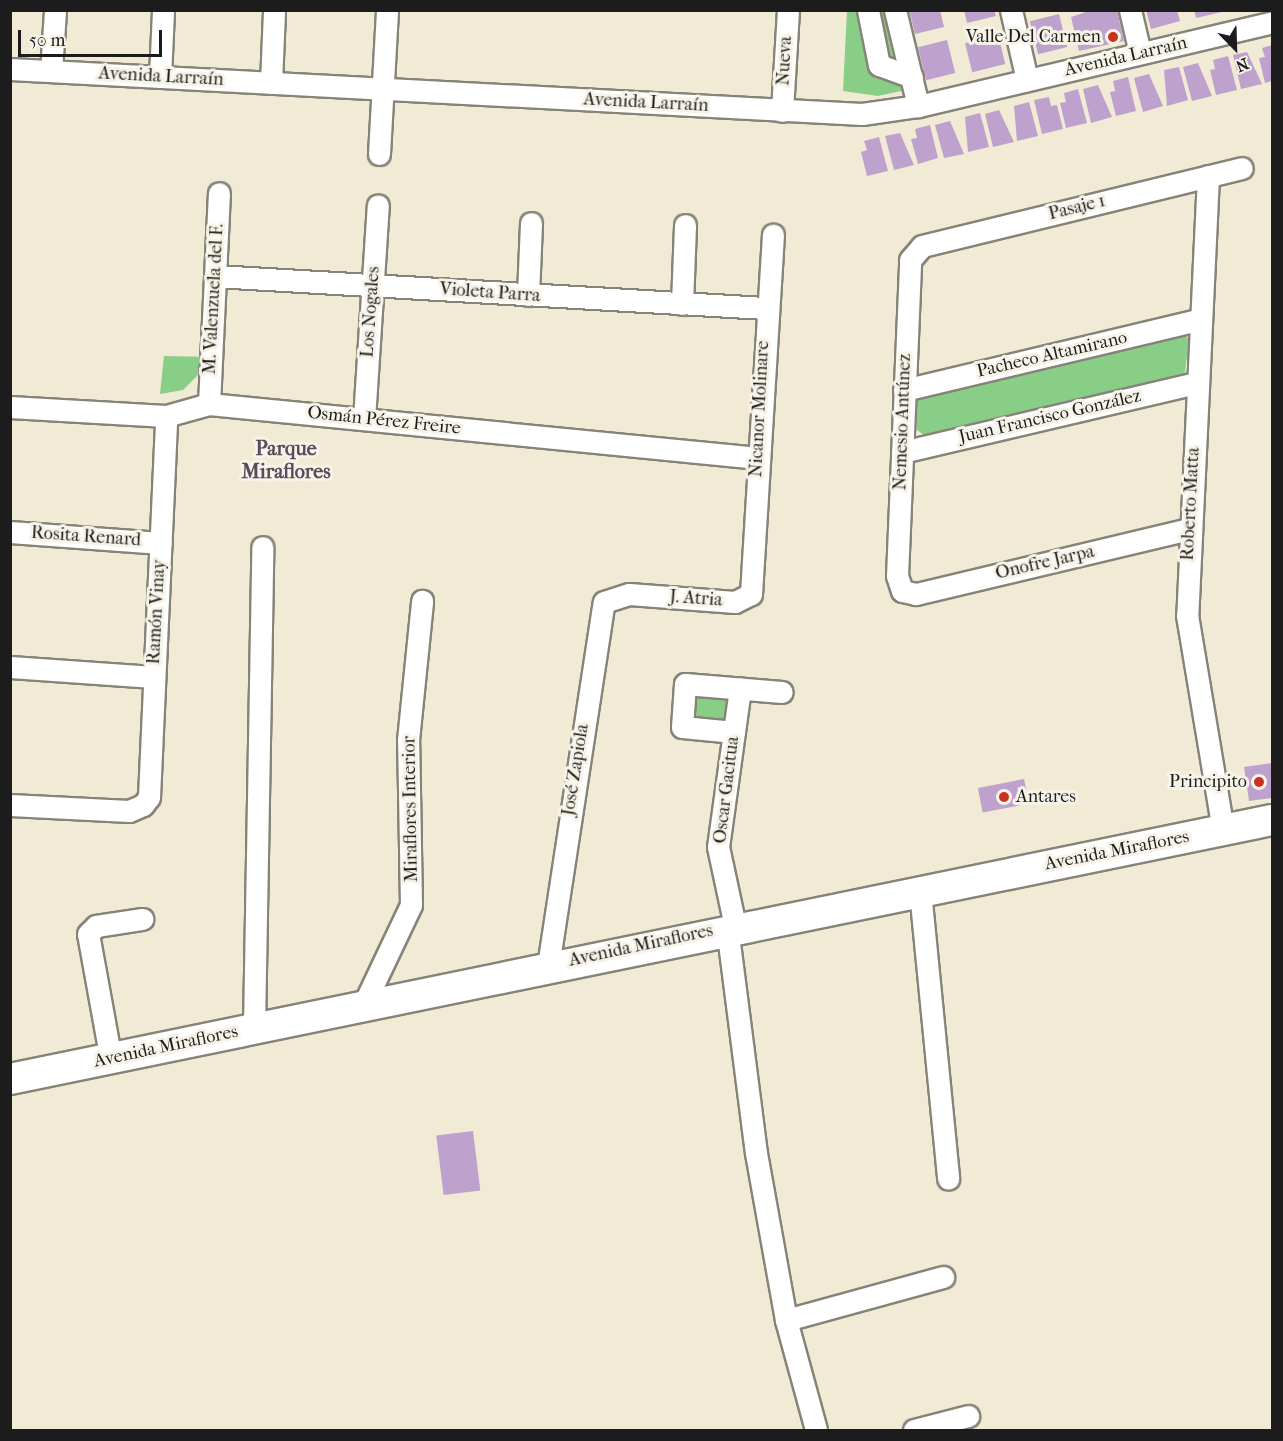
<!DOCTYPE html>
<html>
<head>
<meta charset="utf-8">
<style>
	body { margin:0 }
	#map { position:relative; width:1283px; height:1441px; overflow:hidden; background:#f1ead4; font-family:"IM FELL French Canon",serif }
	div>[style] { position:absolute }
	.green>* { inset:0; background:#89ce87; transform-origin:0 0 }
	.building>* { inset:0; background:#bea2cd; transform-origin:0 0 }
	.roads { filter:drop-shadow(2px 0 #868378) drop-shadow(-2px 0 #868378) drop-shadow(0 2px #868378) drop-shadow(0 -2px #868378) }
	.street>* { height:21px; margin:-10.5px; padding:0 10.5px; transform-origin:10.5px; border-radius:10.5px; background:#fff }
	.secondary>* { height:30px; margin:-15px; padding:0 15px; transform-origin:15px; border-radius:15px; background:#fff }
	.dots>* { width:16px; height:16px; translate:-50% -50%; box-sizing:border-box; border:3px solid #f7f3e8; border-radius:50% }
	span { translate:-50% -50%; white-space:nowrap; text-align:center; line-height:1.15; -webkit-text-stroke:6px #f7f3e8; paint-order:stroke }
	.poi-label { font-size:18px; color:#1c1c1c }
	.right { translate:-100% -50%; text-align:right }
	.left { translate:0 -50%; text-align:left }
	.street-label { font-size:18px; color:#1c1c1c }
	.neighbourhood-label { font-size:20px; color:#554b5a; font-weight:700 }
	.frame { position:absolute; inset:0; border:12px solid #1c1c1c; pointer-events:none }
	.north { position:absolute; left:1205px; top:18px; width:60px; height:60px; -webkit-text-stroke:4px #f7f3e8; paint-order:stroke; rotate:157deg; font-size:16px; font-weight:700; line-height:24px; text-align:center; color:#1c1c1c }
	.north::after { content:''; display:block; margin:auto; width:21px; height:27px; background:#1c1c1c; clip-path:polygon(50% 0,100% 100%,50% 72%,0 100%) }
	.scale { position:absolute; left:18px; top:30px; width:144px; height:27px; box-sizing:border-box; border:3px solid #1c1c1c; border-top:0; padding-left:8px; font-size:18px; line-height:21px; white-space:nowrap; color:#1c1c1c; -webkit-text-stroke:4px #f7f3e8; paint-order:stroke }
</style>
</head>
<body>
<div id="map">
	<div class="green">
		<i style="clip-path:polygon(847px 11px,886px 11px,906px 90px,878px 96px,843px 91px)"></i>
		<i style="clip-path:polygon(1177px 334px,1189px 338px,1185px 373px,927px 437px,917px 430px,916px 400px,922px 395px)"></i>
		<i style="clip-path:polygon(164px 356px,207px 357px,202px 371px,183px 390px,160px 394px)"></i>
		<i style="left:689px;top:691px;width:42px;height:26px;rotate:4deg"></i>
	</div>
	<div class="building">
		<i style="clip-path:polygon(909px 10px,940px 10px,944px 27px,915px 34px)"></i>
		<i style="clip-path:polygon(964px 10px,994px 10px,996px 16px,967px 23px)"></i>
		<i style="clip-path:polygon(1092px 10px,1117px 10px,1124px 41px,1079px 51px,1071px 17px)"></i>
		<i style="clip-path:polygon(1146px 10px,1177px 10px,1180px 21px,1151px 29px)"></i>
		<i style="clip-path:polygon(1194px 10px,1226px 10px,1226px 11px,1196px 18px)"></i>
		<i style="left:1059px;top:14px;width:34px;height:30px;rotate:76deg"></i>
		<i style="left:998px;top:35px;width:30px;height:34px;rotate:76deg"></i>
		<i style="left:947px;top:40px;width:34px;height:30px;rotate:76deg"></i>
		<i style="clip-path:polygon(1272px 45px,1272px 81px,1265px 83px,1259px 58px,1265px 57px,1262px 48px)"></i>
		<i style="clip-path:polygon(1247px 52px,1262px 84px,1241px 89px,1233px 55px)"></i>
		<i style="clip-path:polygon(1228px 56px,1237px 90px,1216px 95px,1210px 70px,1215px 69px,1213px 60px)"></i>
		<i style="clip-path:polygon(1198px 63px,1212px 96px,1192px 101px,1183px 67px)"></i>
		<i style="clip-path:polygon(1179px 67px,1188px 100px,1167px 106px,1164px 70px)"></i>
		<i style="clip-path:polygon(1149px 74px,1163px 106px,1143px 112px,1134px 78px)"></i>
		<i style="clip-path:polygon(1128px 77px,1136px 111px,1116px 116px,1110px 92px,1115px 91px,1113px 81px)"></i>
		<i style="clip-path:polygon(1098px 85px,1112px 117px,1091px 123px,1083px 89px)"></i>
		<i style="clip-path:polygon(1078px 89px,1087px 123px,1066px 128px,1060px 103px,1066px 102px,1064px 93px)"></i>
		<i style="clip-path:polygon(1049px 97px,1051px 106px,1057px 105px,1063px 129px,1042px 134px,1034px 100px)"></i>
		<i style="clip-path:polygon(1029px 102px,1038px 136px,1017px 141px,1014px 106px)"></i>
		<i style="clip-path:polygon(999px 110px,1014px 142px,993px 147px,985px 114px)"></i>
		<i style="clip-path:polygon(980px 113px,989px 147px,968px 152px,965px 117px)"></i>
		<i style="clip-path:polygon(950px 121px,964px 154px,944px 158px,935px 125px)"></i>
		<i style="clip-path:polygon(930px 125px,938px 158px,918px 164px,911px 139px,917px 138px,915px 129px)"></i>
		<i style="clip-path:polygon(900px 133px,914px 165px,894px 170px,885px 136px)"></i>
		<i style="clip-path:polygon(879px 137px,888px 171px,867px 176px,861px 152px,867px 150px,864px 141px)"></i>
		<i style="clip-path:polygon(1272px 763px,1272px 798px,1249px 801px,1244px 767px)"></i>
		<i style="left:1024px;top:779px;width:25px;height:47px;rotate:79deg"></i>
		<i style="left:473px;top:1131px;width:60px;height:37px;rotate:83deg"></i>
	</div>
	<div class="roads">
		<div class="street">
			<i style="left:868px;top:10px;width:56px;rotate:78.7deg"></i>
			<i style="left:879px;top:65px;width:35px;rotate:20deg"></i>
			<i style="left:895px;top:10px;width:99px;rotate:76.5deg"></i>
			<i style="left:1011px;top:10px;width:72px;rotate:77.1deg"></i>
			<i style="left:1130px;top:10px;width:44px;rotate:76.9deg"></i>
			<i style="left:10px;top:69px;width:853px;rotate:3.02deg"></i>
			<i style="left:862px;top:114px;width:57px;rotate:-8.1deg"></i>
			<i style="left:918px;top:106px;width:364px;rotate:-13.3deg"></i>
			<i style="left:51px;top:71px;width:61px;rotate:-86.2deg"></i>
			<i style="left:160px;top:77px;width:67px;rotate:-87.4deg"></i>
			<i style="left:271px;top:83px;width:73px;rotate:-87.6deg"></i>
			<i style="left:782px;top:111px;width:101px;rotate:-86.6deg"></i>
			<i style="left:379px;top:154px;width:144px;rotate:-86.8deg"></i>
			<i style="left:1208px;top:176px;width:440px;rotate:92.7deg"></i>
			<i style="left:1187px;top:615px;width:218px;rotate:80.5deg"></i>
			<i style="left:215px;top:276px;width:551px;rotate:3.33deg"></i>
			<i style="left:528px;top:295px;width:72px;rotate:-87.6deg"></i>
			<i style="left:682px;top:304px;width:79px;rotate:-87.8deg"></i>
			<i style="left:904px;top:390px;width:305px;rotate:-13.4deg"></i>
			<i style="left:209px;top:404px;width:211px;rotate:-87.3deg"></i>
			<i style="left:10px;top:407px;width:156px;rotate:3.3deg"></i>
			<i style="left:166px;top:416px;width:45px;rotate:-15.6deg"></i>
			<i style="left:209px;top:404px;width:552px;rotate:5.62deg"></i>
			<i style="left:364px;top:419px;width:214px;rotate:-86.3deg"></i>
			<i style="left:902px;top:452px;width:303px;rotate:-13.2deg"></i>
			<i style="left:1189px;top:529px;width:281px;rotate:166.6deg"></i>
			<i style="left:916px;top:594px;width:14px;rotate:-168deg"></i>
			<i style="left:902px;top:591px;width:16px;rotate:-108deg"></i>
			<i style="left:897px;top:576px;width:316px;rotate:-87.6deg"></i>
			<i style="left:910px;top:260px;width:18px;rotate:-49deg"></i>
			<i style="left:922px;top:246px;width:329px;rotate:-13.7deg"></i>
			<i style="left:10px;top:532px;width:151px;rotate:4.2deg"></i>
			<i style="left:10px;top:667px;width:144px;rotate:4deg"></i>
			<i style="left:734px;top:732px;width:52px;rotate:-174.5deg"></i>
			<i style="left:682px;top:727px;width:43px;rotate:-86deg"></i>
			<i style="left:685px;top:684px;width:97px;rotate:4.7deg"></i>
			<i style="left:10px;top:805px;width:119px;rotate:2.9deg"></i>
			<i style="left:129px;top:811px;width:15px;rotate:-23deg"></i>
			<i style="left:143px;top:805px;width:10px;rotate:-53deg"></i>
			<i style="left:149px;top:797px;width:381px;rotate:-87.4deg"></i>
			<i style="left:920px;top:891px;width:289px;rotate:84.4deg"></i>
			<i style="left:735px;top:926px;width:81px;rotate:-102.1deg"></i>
			<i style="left:718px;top:847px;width:160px;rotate:-82.1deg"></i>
			<i style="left:727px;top:927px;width:228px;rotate:82.7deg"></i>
			<i style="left:756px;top:1153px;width:170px;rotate:79.8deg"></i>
			<i style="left:786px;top:1320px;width:114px;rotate:74.7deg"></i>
			<i style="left:548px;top:966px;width:368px;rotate:-81.3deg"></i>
			<i style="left:604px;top:602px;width:26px;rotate:-18deg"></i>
			<i style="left:629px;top:594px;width:106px;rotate:4.3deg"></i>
			<i style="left:735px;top:602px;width:18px;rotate:-27deg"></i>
			<i style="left:751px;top:594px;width:360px;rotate:-86.5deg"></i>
			<i style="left:363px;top:1006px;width:112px;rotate:-64.6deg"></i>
			<i style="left:411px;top:905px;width:165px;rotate:-91deg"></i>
			<i style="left:408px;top:740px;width:140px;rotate:-84.2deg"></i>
			<i style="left:254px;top:1028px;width:481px;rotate:-89deg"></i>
			<i style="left:111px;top:1060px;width:128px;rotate:-100.3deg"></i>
			<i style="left:88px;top:934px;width:11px;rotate:-45deg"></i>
			<i style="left:96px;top:926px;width:47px;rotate:-8.7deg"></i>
			<i style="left:786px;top:1320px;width:163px;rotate:-15.3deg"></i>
			<i style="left:914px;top:1430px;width:56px;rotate:-14.5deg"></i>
		</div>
		<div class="secondary">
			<i style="left:10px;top:1079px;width:1288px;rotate:-11.6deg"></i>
		</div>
	</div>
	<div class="dots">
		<i style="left:1113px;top:37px;background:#c8321e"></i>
		<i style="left:1259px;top:782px;background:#c8321e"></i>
		<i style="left:1004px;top:797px;background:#c8321e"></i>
	</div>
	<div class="poi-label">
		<span class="right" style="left:1101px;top:37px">Valle Del Carmen</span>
		<span class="right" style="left:1247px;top:782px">Principito</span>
		<span class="left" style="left:1016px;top:797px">Antares</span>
	</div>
	<div class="street-label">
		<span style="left:1126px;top:57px;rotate:-13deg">Avenida Larraín</span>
		<span style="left:785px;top:61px;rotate:-87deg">Nueva</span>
		<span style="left:161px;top:77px;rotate:3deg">Avenida Larraín</span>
		<span style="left:646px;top:103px;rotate:3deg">Avenida Larraín</span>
		<span style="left:1077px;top:208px;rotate:-14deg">Pasaje 1</span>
		<span style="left:490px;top:293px;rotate:4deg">Violeta Parra</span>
		<span style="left:214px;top:299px;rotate:-87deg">M. Valenzuela del F.</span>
		<span style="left:371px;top:312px;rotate:-86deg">Los Nogales</span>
		<span style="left:1052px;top:355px;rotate:-13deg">Pacheco Altamirano</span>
		<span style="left:760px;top:409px;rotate:-87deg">Nicanor Molinare</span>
		<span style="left:1050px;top:417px;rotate:-13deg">Juan Francisco González</span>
		<span style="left:384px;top:421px;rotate:6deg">Osmán Pérez Freire</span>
		<span style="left:903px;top:422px;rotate:-88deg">Nemesio Antúnez</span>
		<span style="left:1191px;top:504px;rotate:-87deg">Roberto Matta</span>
		<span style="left:86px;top:537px;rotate:4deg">Rosita Renard</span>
		<span style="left:1045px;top:563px;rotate:-13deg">Onofre Jarpa</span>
		<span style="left:696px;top:599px;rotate:4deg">J. Atria</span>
		<span style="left:157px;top:612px;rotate:-87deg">Ramón Vinay</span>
		<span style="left:576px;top:770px;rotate:-81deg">José Zapiola</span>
		<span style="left:727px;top:790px;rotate:-83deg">Oscar Gacitua</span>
		<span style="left:411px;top:809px;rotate:-91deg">Miraflores Interior</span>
		<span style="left:1117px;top:851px;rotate:-11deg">Avenida Miraflores</span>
		<span style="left:641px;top:946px;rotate:-12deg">Avenida Miraflores</span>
		<span style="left:166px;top:1047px;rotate:-12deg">Avenida Miraflores</span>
	</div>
	<div class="neighbourhood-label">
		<span style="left:286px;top:460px">Parque<br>Miraflores</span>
	</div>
	<div class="frame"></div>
	<div class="north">N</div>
	<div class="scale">50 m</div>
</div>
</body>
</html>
